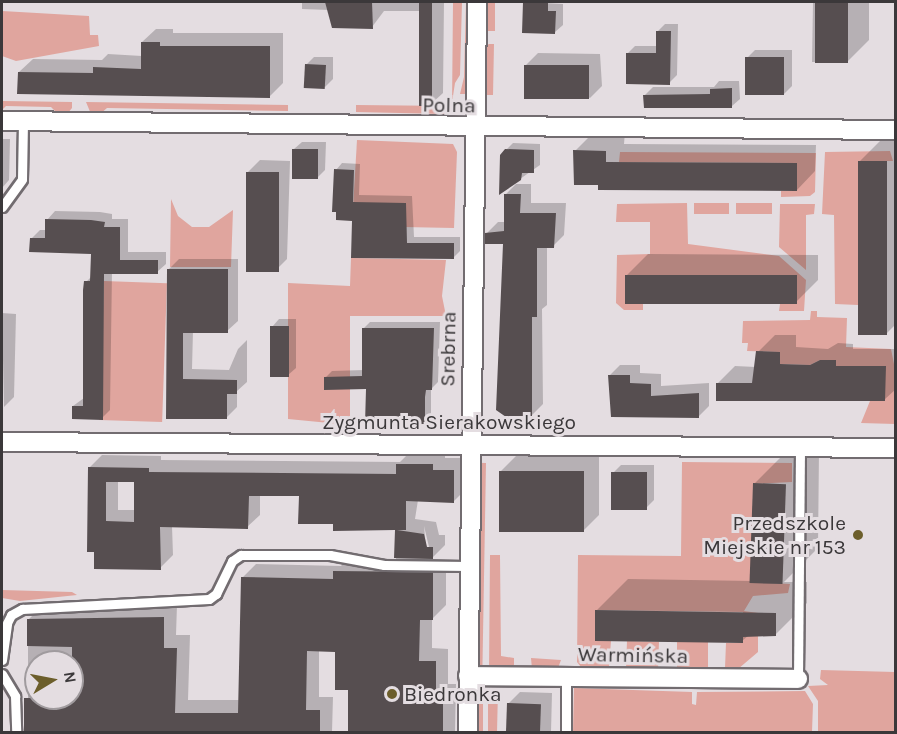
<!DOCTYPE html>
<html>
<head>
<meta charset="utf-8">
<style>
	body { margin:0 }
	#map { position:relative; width:897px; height:734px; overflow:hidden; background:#e4dde1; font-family:Karla,sans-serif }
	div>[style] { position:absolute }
	.green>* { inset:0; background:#e0a59e; transform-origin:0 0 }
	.shadow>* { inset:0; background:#0003 }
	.building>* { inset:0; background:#564e50; transform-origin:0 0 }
	.roads { filter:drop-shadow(2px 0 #726c70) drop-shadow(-2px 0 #726c70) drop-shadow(0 2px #726c70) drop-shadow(0 -2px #726c70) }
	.service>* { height:9px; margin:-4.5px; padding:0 4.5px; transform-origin:4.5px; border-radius:4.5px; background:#fff }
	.minor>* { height:18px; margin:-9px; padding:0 9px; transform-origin:9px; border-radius:9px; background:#fff }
	.dots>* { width:16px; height:16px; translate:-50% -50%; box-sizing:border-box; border:3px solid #e4dde1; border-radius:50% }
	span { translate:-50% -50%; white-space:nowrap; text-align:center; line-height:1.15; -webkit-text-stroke:6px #e4dde1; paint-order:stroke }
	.street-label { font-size:21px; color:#3b383a }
	.poi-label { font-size:21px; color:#3b383a }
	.right { translate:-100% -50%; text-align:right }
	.left { translate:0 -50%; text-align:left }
	.frame { position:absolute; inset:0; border:3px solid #3b383a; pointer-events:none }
	.north { position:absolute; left:24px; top:650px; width:60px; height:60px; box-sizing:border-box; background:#e4dde1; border:2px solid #a09b9e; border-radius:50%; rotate:80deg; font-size:16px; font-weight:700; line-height:24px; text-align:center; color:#3b383a }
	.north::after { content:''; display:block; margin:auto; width:21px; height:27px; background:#6c5e2b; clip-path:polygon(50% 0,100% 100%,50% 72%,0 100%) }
</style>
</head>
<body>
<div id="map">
	<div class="green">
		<i style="clip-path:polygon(453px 2px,462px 2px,460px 75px,455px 83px,451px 109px,444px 114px,356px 112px,356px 105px,452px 106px)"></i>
		<i style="clip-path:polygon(466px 2px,467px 94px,460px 94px,464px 77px)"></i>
		<i style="left:485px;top:2px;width:10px;height:29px"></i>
		<i style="clip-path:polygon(2px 11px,89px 16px,90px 35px,98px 35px,99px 46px,16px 61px,2px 56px)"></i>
		<i style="clip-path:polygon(489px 44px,494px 44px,493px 95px,484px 95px,484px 47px)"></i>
		<i style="clip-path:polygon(2px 101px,72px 102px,72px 108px,67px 114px,58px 114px,51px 107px,6px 106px,2px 110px)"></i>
		<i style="clip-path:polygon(86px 102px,288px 105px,288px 111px,107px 108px,100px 114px,91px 114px)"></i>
		<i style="clip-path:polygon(357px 140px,453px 144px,457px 152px,454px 228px,352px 226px)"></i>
		<i style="clip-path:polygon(890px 151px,893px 161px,858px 161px,858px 305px,835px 304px,834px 215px,822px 214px,825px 152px)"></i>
		<i style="clip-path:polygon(620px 152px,816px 153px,815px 192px,810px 196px,781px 197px,781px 191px,797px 191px,797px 163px,619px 162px)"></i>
		<i style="clip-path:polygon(171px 199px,178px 216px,192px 227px,209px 227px,233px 210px,231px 267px,170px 267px)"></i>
		<i style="clip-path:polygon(687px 203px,688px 244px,779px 256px,806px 280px,804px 311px,779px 311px,780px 304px,625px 275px,625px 303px,643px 304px,643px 310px,624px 310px,616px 303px,617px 255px,650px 254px,650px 222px,616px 222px,617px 204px)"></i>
		<i style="left:694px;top:203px;width:35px;height:11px"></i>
		<i style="left:736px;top:203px;width:36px;height:11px"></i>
		<i style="clip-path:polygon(780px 204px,815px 204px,814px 214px,806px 215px,806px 270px,779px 247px)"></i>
		<i style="clip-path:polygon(351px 258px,446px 260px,442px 296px,446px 316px,350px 316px,350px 425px,288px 419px,288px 283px,350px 286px)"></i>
		<i style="left:104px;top:281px;width:63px;height:139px;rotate:2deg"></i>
		<i style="clip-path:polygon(811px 311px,817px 311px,817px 317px,847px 318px,846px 347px,891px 349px,895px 369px,895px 424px,861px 423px,870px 401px,885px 401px,885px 366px,836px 366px,836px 360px,820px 360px,810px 365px,780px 364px,780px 352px,747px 351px,748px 343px,742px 343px,743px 321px,810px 320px)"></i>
		<i style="clip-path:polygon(682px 462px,792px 463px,792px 482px,753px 484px,752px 582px,790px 584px,788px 593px,753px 596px,744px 611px,758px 613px,758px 652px,738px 669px,725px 668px,726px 643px,743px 643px,743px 612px,596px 610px,595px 640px,611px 641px,609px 667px,581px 667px,577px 662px,578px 555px,681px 556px)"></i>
		<i style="left:486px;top:463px;width:209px;height:10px;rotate:91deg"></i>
		<i style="clip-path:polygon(490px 555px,500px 555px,501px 656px,514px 658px,514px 665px,506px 671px,489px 672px)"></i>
		<i style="clip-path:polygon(2px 590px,72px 592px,77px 595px,20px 601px,2px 598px)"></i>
		<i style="left:627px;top:641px;width:32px;height:27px;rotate:2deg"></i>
		<i style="left:677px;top:642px;width:31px;height:25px"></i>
		<i style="clip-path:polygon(531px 658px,561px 660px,558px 668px,550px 673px,532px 669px)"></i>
		<i style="clip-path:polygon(821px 670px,895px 672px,895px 732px,818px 732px,818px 701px,808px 686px,828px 685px,820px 679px)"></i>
		<i style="clip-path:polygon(483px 685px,483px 732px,473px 732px,475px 690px)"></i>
		<i style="clip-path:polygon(574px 688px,692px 692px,692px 704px,696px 705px,697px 692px,805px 691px,813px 704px,812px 732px,573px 732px)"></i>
		<i style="clip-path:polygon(492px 689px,498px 690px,497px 732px,488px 732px,488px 691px)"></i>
	</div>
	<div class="shadow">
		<i style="clip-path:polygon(302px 2px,444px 2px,443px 93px,430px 105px,420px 11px,384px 11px,372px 27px,329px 10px,302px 9px)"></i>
		<i style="clip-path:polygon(524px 2px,563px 4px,563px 25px,555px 32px)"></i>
		<i style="clip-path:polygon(813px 2px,869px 2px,869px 40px,847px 62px,812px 62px)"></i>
		<i style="clip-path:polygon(665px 24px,678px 24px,677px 75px,669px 83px,627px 54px,635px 46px,657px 46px,657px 32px)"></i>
		<i style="clip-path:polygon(156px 29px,173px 29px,173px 33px,283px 33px,283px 83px,269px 97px,19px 72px,33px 59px,102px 60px,108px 54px,142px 56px,142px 42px)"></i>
		<i style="clip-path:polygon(755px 50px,792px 50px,792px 86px,784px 94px,747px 58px)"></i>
		<i style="clip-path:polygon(538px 53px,600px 54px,602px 86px,590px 98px,526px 65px)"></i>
		<i style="clip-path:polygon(314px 57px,333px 57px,333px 79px,325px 87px,306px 65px)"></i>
		<i style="clip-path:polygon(719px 81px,739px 81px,740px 99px,732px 106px,645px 95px,653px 87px,714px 87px)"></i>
		<i style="clip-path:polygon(594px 132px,625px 132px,624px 144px,816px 145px,815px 171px,797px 190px,599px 184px,575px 151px)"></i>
		<i style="clip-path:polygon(2px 139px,10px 139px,9px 180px,2px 188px)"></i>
		<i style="clip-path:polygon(882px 139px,896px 139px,896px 324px,886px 334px,860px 161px)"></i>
		<i style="clip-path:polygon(302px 142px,326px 142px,325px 170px,317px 178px,294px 149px)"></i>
		<i style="clip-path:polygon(513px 143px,540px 144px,540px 165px,520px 179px,501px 155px)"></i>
		<i style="clip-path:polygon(260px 160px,290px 161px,287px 259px,275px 271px,248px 172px)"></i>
		<i style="clip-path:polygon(342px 163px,360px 164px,359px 195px,412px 196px,414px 237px,460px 237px,460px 251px,453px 258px,352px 257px,353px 220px,338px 211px,336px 170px)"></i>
		<i style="clip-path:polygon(516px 184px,531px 184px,531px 203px,566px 203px,564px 235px,553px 246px,547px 246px,547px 305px,542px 309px,543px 404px,532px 415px,517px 415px,512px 419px,497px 410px,505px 243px,487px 233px,498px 222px,505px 222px,505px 195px)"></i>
		<i style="clip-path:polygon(55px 211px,100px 212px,112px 214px,112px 219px,128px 219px,128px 252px,166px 252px,166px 264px,157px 272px,112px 272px,110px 410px,102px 418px,73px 406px,84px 398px,86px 282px,91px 277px,92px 252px,32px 238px,40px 230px,47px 230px,47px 220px)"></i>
		<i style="clip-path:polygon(648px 254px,818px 255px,818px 280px,796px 302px,626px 276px)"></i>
		<i style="clip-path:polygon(179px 259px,238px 259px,238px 321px,227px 331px,193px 331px,192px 369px,229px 370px,238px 349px,247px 340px,247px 382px,237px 391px,237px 407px,227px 417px,168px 417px,169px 269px)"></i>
		<i style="clip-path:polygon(2px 313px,16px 314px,14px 397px,4px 407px)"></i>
		<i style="clip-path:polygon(279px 319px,296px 319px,296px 368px,288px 375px,272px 327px)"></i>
		<i style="clip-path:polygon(370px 322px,440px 322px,438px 382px,431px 389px,431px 416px,424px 423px,367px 388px,326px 377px,332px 371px,364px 370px,364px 328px)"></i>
		<i style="clip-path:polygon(775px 335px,796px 335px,796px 347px,828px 349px,838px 343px,853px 344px,853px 349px,896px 349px,896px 389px,884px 400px,718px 383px,735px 366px,756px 367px,758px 352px)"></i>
		<i style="clip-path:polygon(620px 365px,640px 365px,640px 373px,661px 374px,661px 386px,709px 383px,709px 406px,698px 417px,612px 416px,610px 375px)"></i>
		<i style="clip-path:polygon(787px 451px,819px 451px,818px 548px,784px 582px,807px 582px,807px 603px,776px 634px,749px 635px,742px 641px,597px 610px,628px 579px,753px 581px,754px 484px)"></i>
		<i style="clip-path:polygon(evenodd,410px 452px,445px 452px,445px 458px,466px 458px,466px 489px,453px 502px,418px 500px,415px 519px,436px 522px,439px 535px,445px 535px,445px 545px,431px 559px,446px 560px,446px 605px,432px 619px,432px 648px,448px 649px,448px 684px,456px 684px,455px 732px,349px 732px,350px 689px,336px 650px,319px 650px,319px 697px,333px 697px,332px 732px,28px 732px,28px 620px,42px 606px,177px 605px,176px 635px,190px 635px,188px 700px,240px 700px,243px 577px,256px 564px,341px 566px,348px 558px,396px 559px,396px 529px,300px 495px,260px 494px,260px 515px,247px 527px,172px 526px,173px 555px,160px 568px,96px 568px,89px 468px,102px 455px,161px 456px,161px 460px,400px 462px,410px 452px,118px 480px,136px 480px,135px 510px,118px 510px,118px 480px,410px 452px,424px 526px,429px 547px,426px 547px,424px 526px,410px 452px,36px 662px,72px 662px,72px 698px,36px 698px,36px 662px)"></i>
		<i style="clip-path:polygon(516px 456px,599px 456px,599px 515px,583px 531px,500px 472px)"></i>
		<i style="clip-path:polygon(621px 465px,654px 465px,654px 500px,646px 508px,613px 473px)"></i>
		<i style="clip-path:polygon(520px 692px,552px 693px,551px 732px,507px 732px,508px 704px)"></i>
	</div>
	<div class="building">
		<i style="clip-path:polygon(325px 2px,372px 2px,373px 29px,332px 28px)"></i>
		<i style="left:419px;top:2px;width:13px;height:104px"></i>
		<i style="clip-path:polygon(523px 2px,548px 2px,548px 11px,556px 11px,555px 34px,522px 33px)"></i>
		<i style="left:815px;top:2px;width:33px;height:61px"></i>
		<i style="clip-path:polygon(656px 31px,671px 31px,670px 85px,626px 84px,626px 53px,656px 53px)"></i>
		<i style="clip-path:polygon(141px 42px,160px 42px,160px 46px,270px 46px,270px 98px,17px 94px,18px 72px,93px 73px,93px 67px,141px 69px)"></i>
		<i style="left:745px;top:57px;width:39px;height:38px"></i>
		<i style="left:305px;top:64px;width:21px;height:24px;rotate:3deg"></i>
		<i style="left:524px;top:65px;width:65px;height:34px"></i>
		<i style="clip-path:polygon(732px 88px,732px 108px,644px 108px,643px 95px,710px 94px,710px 89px)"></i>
		<i style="left:292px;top:149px;width:26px;height:30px"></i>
		<i style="clip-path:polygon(505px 149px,534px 150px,534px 173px,522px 173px,521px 180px,499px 195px,500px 155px)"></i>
		<i style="clip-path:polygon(573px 150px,606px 151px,606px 162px,797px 163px,797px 191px,598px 190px,598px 185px,574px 185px)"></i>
		<i style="left:858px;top:161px;width:29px;height:174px"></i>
		<i style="clip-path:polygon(334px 169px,354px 170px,353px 202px,406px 203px,407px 243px,454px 243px,454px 259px,351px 258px,352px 221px,336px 220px,336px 212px,332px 212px)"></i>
		<i style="left:246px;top:172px;width:33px;height:100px"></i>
		<i style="clip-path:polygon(504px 194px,521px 194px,520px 213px,556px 213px,554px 248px,537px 248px,537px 317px,532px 317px,532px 416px,511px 416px,512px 421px,496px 410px,503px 244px,485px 244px,485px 233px,504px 231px)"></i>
		<i style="clip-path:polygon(45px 219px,91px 220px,105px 222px,104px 227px,120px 227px,120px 260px,158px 260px,158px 274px,104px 274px,103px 420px,72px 419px,72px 406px,83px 406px,83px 290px,84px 281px,90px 281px,91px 254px,29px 252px,30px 238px,45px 238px)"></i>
		<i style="clip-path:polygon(167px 269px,228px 269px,228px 333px,183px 333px,183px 379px,237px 380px,237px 394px,227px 394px,227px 419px,166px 419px)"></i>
		<i style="left:625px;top:275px;width:172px;height:29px"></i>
		<i style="left:270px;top:326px;width:19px;height:51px"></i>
		<i style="clip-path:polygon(362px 328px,434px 328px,432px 390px,426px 390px,425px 397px,425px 424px,365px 424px,366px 389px,324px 390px,324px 377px,362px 376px)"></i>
		<i style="clip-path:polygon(756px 351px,780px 352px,780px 364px,810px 365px,820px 360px,836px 360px,836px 366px,886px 366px,885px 401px,716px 401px,716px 383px,752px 383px)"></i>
		<i style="clip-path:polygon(608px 375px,630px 375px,630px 383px,651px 384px,651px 396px,699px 393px,699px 418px,611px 417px)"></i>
		<i style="clip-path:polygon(evenodd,396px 464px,433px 464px,433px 470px,454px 470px,454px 503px,406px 501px,406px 530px,397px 530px,424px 534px,427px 547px,433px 547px,433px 559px,394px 558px,395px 530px,333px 531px,333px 524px,298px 524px,299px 496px,249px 496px,248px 529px,160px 527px,161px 570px,94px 569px,94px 552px,87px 552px,88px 467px,149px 468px,149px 472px,396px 474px,396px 464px,106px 482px,134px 482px,134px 522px,106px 521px,106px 482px)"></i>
		<i style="left:499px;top:471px;width:85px;height:61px"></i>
		<i style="left:611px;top:472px;width:36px;height:38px"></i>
		<i style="left:753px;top:483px;width:33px;height:100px;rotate:2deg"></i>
		<i style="clip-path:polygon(333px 571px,433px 572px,433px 620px,420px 620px,419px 661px,436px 661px,436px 697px,443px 697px,443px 732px,348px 732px,348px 690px,335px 690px,335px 652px,307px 651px,306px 710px,320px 710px,320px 732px,24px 732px,24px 698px,72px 698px,72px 647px,27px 646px,27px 619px,164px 617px,164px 648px,177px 648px,175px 713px,238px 713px,241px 577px,333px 579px)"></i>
		<i style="clip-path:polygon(595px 610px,776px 613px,776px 636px,743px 637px,743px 643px,595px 641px)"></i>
		<i style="left:507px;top:703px;width:34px;height:29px;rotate:2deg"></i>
	</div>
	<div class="roads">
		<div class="service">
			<i style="left:2px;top:207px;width:34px;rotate:-54deg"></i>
			<i style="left:22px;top:179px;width:57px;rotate:-89deg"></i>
			<i style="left:2px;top:660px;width:37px;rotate:-82deg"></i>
			<i style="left:7px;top:623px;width:9px;rotate:-63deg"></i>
			<i style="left:11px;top:615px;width:13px;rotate:-29deg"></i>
			<i style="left:22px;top:609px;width:187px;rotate:-3.1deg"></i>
			<i style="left:209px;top:599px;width:9px;rotate:-36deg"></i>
			<i style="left:216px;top:594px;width:37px;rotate:-64deg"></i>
			<i style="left:232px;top:561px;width:11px;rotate:-34deg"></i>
			<i style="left:241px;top:555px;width:89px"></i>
			<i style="left:330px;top:555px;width:55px;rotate:10.5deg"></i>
			<i style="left:384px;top:565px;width:84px;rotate:0.7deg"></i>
			<i style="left:2px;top:674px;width:26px;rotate:59deg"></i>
			<i style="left:15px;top:696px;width:36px;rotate:88deg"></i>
			<i style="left:798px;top:679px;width:230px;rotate:-89.5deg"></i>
			<i style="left:566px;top:732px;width:55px;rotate:-90deg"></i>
		</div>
		<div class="minor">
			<i style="left:2px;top:121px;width:894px;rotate:0.58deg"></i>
			<i style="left:2px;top:442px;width:894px;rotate:0.38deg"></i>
			<i style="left:468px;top:676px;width:330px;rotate:0.5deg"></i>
			<i style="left:468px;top:732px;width:730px;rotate:-89.29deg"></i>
		</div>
	</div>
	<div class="dots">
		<i style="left:858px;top:535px;background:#6c5e2b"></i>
		<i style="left:392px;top:694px;background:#6c5e2b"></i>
	</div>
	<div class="street-label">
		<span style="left:449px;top:105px;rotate:1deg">Polna</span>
		<span style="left:448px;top:349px;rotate:-89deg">Srebrna</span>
		<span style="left:449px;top:422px">Zygmunta Sierakowskiego</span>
		<span style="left:633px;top:655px;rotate:1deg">Warmińska</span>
	</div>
	<div class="poi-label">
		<span class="right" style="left:846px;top:535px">Przedszkole<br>Miejskie nr 153</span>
		<span class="left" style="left:404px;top:694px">Biedronka</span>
	</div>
	<div class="frame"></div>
	<div class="north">N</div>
</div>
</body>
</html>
